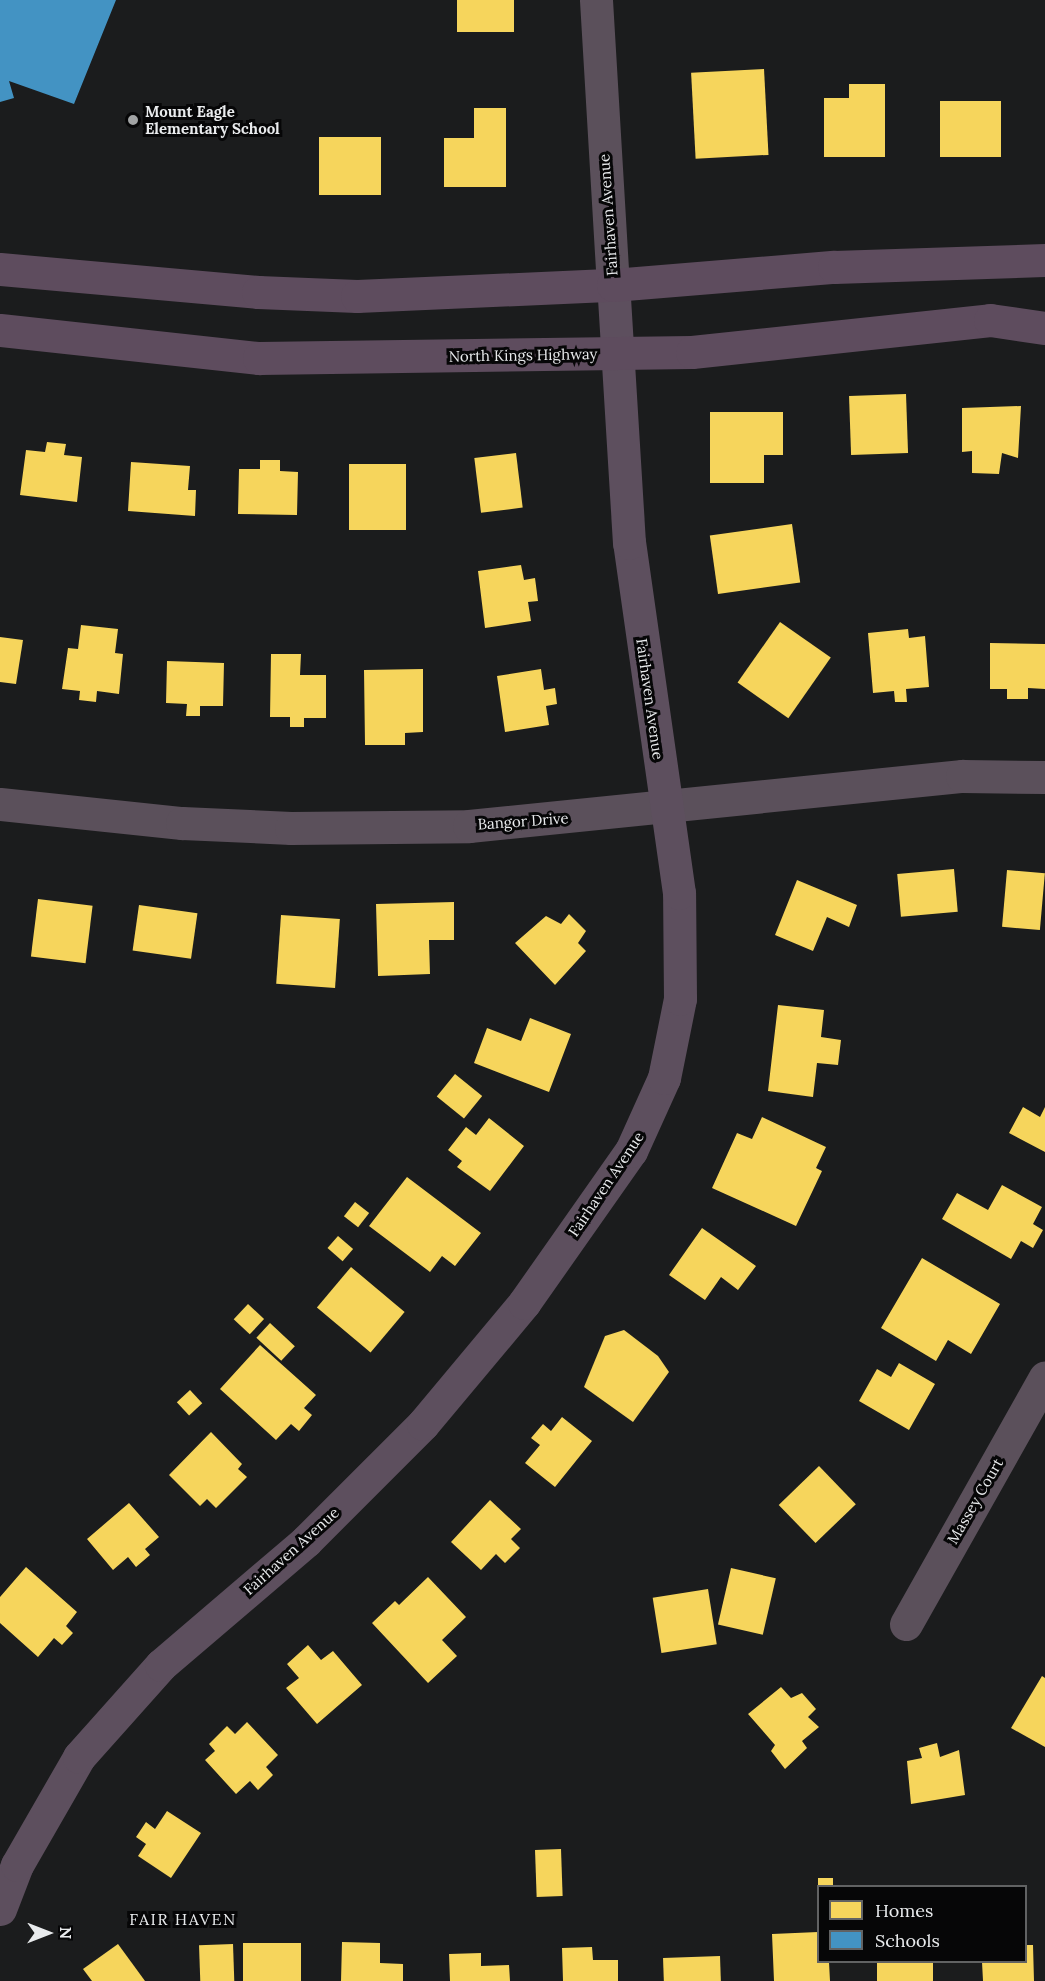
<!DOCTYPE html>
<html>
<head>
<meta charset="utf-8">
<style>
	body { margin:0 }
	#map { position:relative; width:1045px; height:1981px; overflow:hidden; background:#1b1c1d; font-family:Lora,serif }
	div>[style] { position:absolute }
	.homes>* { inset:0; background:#f6d55c; transform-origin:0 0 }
	.schools>* { inset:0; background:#4393c3 }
	.street>* { height:33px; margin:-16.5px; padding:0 16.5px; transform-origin:16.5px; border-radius:16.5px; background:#5b505b }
	.secondary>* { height:33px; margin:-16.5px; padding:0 16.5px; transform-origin:16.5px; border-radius:16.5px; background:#5d4f5e }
	.primary>* { height:33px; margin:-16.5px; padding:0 16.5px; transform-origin:16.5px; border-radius:16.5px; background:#5e4c5e }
	.dots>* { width:16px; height:16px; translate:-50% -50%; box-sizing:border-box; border:3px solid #060607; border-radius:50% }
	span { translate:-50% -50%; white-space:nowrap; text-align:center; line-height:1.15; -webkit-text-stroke:6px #060607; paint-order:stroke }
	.poi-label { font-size:15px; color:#e9ebed; font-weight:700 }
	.left { translate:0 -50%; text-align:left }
	.street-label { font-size:15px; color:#e9ebed }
	.neighbourhood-label { font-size:16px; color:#e9ebed; letter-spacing:1.5px }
	.legend { position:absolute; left:817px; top:1885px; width:210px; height:78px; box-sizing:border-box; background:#060607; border:2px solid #616263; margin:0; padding:8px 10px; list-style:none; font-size:18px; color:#e9ebed }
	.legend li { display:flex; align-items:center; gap:12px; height:30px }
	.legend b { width:30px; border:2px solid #616263 }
	.north { position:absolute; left:18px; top:1903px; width:60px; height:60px; -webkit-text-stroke:4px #060607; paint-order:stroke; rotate:90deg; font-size:16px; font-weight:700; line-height:24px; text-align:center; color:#e9ebed }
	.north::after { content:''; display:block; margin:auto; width:21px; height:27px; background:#e9ebed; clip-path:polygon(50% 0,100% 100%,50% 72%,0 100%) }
</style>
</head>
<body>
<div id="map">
	<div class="homes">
		<i style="left:457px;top:0;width:57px;height:32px"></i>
		<i style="left:764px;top:69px;width:86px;height:73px;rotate:87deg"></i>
		<i style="clip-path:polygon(849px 84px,885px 84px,885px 157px,824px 157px,824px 98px,849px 98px)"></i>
		<i style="left:940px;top:101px;width:61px;height:56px"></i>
		<i style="clip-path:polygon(474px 108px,506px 108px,506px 187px,444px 187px,444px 138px,474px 138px)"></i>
		<i style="left:319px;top:137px;width:62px;height:58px"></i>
		<i style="left:906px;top:394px;width:59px;height:57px;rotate:88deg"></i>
		<i style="clip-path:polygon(1021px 406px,1018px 458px,1002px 453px,999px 474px,972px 473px,972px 451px,962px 452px,962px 408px)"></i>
		<i style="clip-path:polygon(710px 412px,783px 412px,783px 455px,764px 455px,764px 483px,710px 483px)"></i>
		<i style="clip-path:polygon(47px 442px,66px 444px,64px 455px,82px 457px,77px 502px,20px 495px,26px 450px,45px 452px)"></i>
		<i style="left:516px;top:453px;width:55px;height:42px;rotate:83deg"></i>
		<i style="clip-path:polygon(260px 460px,280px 460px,280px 471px,298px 472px,297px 515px,238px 514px,239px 469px,260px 469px)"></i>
		<i style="clip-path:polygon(131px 462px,190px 466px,188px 490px,196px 490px,195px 516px,128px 511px)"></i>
		<i style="left:349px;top:464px;width:57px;height:66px"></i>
		<i style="left:792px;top:524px;width:59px;height:83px;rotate:82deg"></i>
		<i style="clip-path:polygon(521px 565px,524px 580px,535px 578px,538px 601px,528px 602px,531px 621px,485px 628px,478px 571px)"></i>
		<i style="left:780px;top:622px;width:62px;height:74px;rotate:35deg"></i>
		<i style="clip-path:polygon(81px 625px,118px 629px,115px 653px,123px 654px,119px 694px,97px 691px,96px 702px,79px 700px,80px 691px,62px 689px,68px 648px,78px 649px)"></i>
		<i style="clip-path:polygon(908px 629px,909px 638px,925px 636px,929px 687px,906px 689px,907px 702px,895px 702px,894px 691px,873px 693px,868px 633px)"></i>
		<i style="clip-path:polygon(0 637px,23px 640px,16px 684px,0 682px)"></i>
		<i style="clip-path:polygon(990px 643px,1045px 644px,1045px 689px,1028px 688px,1028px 699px,1007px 699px,1007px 689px,990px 689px)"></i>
		<i style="clip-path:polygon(271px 654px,301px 654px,300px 675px,326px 675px,326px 718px,304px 718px,304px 727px,290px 727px,290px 717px,270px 717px)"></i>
		<i style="clip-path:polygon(167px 661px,224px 663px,223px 706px,200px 706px,200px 716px,186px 716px,187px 704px,166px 703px)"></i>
		<i style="clip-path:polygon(423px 669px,423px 732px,405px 733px,405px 745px,365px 745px,364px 670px)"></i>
		<i style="clip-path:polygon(541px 669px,544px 690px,555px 688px,557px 704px,546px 706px,549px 725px,505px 732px,497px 676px)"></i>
		<i style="left:954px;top:869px;width:43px;height:57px;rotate:85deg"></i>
		<i style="left:1007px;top:870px;width:38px;height:57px;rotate:5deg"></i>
		<i style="clip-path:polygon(797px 880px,857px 905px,849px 927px,827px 917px,813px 951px,775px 935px)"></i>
		<i style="left:38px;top:899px;width:55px;height:58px;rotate:7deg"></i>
		<i style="clip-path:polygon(454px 902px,454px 940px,429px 940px,430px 974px,378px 976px,376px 904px)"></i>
		<i style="left:139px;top:905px;width:59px;height:46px;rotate:8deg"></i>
		<i style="clip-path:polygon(569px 914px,586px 931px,578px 943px,586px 951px,555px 985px,515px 943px,546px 916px,561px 924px)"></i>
		<i style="left:281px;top:915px;width:59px;height:69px;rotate:4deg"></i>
		<i style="clip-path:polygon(778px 1005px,824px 1010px,821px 1037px,841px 1040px,838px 1065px,817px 1063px,813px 1097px,768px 1091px)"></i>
		<i style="clip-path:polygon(530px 1018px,571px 1034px,549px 1092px,474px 1063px,487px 1028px,521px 1041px)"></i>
		<i style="left:455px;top:1074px;width:35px;height:29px;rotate:39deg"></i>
		<i style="clip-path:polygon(1023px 1107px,1040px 1117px,1045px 1107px,1045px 1152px,1009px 1133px)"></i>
		<i style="clip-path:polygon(762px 1117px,826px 1147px,816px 1168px,822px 1171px,796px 1226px,712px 1188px,737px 1133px,752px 1139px)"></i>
		<i style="clip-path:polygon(489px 1118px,524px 1146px,490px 1191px,457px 1167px,462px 1161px,448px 1150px,466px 1127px,476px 1135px)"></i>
		<i style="clip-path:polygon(407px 1177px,481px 1233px,455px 1266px,442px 1256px,430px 1272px,369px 1226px)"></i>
		<i style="clip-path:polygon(1002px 1185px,1042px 1207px,1033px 1224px,1043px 1230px,1033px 1248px,1021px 1241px,1011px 1259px,942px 1219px,957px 1193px,988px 1210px)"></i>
		<i style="left:355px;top:1202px;width:18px;height:18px;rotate:38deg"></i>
		<i style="clip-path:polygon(702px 1228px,756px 1266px,738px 1290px,721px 1277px,705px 1300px,669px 1275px)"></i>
		<i style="left:338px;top:1236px;width:20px;height:16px;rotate:41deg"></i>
		<i style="clip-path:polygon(922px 1258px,1000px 1304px,971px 1354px,948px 1340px,936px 1361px,881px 1328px)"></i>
		<i style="left:351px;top:1267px;width:70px;height:53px;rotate:40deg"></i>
		<i style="left:248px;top:1304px;width:22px;height:21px;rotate:43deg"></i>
		<i style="left:270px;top:1323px;width:34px;height:20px;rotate:43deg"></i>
		<i style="clip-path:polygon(624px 1330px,658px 1356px,669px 1372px,633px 1422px,584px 1387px,605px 1336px)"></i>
		<i style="clip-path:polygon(260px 1345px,316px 1395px,304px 1408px,312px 1415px,299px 1431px,291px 1424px,276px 1440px,220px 1389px)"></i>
		<i style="clip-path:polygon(899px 1363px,935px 1384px,909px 1430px,859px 1401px,877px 1369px,891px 1377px)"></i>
		<i style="left:190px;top:1390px;width:18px;height:18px;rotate:47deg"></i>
		<i style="clip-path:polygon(562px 1417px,592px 1441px,555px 1487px,525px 1463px,540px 1445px,531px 1438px,543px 1424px,551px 1431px)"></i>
		<i style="clip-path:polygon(211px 1432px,242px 1464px,238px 1469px,247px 1477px,216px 1508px,207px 1499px,200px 1506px,169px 1475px)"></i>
		<i style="left:819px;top:1466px;width:53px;height:56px;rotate:46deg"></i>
		<i style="clip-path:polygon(490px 1500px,521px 1529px,511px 1539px,520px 1548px,505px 1563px,496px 1554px,481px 1570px,451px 1542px)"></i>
		<i style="clip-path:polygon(129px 1503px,159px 1537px,145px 1549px,150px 1555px,136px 1567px,128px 1557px,113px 1570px,87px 1539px)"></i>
		<i style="clip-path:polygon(26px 1567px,77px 1612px,66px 1626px,73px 1633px,62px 1645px,54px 1638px,38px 1657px,0 1623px,0 1597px)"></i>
		<i style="left:731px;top:1568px;width:46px;height:58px;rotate:13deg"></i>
		<i style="clip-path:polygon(428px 1577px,466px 1617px,442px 1640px,457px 1656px,428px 1683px,372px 1623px,395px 1601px,399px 1605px)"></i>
		<i style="left:708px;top:1589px;width:56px;height:56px;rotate:81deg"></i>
		<i style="clip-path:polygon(308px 1645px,321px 1660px,333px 1651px,362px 1685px,317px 1724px,286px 1688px,299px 1678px,287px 1664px)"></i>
		<i style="clip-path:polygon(1042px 1676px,1045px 1678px,1045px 1747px,1011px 1728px)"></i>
		<i style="clip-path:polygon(781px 1687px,791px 1698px,802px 1693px,816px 1709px,808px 1717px,819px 1727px,802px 1741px,807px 1748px,785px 1769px,771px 1751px,775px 1745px,748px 1714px)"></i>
		<i style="clip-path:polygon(247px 1722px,278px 1755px,266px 1767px,273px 1775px,258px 1790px,250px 1781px,236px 1794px,205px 1760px,215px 1751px,209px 1744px,227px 1726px,235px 1734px)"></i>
		<i style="clip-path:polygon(937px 1743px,940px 1757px,959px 1750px,965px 1795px,911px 1804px,907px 1761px,922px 1758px,919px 1748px)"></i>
		<i style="clip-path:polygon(167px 1811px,201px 1833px,171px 1878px,138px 1856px,146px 1844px,136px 1837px,146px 1822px,155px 1829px)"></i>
		<i style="left:561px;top:1849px;width:47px;height:26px;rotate:88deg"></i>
		<i style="left:818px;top:1878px;width:15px;height:8px"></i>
		<i style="clip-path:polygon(818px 1932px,818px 1962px,829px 1962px,830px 1981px,774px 1981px,772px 1934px)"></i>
		<i style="clip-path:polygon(342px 1942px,380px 1943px,380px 1963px,403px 1964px,403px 1981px,341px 1981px)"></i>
		<i style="left:243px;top:1943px;width:58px;height:38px"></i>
		<i style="clip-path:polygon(118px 1944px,145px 1981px,92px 1981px,83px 1969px)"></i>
		<i style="left:233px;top:1944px;width:37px;height:34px;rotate:88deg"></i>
		<i style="clip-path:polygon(1026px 1945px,1033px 1945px,1034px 1981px,983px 1981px,982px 1962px,1026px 1962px)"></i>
		<i style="clip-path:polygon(592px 1947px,593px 1960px,618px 1960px,618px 1981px,563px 1981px,562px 1948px)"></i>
		<i style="clip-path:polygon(481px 1953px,481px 1966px,509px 1965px,510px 1981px,450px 1981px,449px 1954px)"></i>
		<i style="left:720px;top:1956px;width:25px;height:57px;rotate:88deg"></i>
		<i style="left:877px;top:1962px;width:56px;height:19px"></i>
	</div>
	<div class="schools">
		<i style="clip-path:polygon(0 0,116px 0,74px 104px,9px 81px,14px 98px,0 102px)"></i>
	</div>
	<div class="street">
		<i style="left:596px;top:0;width:286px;rotate:86.6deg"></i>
		<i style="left:0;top:804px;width:183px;rotate:6deg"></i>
		<i style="left:182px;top:823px;width:109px;rotate:2.6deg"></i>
		<i style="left:291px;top:828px;width:178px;rotate:-0.6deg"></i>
		<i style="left:469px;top:826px;width:496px;rotate:-5.8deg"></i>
		<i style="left:962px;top:776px;width:83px;rotate:0.7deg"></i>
		<i style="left:906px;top:1624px;width:283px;rotate:-60.6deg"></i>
	</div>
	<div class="secondary">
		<i style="left:0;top:1909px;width:47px;rotate:-68.9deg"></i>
		<i style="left:17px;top:1865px;width:125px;rotate:-60.1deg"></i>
		<i style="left:79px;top:1757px;width:123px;rotate:-48.3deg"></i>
		<i style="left:161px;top:1665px;width:191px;rotate:-40.5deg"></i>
		<i style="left:306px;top:1541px;width:165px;rotate:-45deg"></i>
		<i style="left:423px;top:1424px;width:158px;rotate:-50.1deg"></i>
		<i style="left:524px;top:1303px;width:186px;rotate:-54.9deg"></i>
		<i style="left:631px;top:1151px;width:80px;rotate:-65.7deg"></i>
		<i style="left:664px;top:1078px;width:81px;rotate:-78.6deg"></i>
		<i style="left:680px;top:999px;width:106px;rotate:-90.5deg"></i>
		<i style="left:679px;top:893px;width:354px;rotate:-98.1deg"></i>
		<i style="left:629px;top:543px;width:258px;rotate:-93.5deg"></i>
	</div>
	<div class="primary">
		<i style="left:0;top:269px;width:259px;rotate:5.1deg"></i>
		<i style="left:258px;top:292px;width:99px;rotate:2.3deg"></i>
		<i style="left:357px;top:296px;width:256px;rotate:-2.5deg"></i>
		<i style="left:613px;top:285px;width:222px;rotate:-4.7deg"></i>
		<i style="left:834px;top:267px;width:211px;rotate:-1.9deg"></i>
		<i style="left:0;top:330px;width:261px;rotate:6.2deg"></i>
		<i style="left:259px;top:358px;width:433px;rotate:-0.8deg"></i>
		<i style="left:692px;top:352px;width:300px;rotate:-6.1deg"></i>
		<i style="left:990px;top:320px;width:56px;rotate:8.3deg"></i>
	</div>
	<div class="dots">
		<i style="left:133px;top:120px;background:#a1a3a4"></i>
	</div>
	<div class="poi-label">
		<span class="left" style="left:145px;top:120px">Mount Eagle<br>Elementary School</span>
	</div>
	<div class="street-label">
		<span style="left:608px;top:215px;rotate:-94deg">Fairhaven Avenue</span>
		<span style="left:523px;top:355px;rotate:-1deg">North Kings Highway</span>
		<span style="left:650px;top:699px;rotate:82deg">Fairhaven Avenue</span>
		<span style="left:523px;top:821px;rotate:-4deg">Bangor Drive</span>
		<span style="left:606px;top:1184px;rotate:-56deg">Fairhaven Avenue</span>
		<span style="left:975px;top:1501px;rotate:-60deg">Massey Court</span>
		<span style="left:291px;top:1551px;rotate:-42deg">Fairhaven Avenue</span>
	</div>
	<div class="neighbourhood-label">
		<span style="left:183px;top:1919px">FAIR HAVEN</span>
	</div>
	<ul class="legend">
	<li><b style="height:16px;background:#f6d55c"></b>Homes</li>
	<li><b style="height:16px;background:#4393c3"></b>Schools</li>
	</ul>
	<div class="north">N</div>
</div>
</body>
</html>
